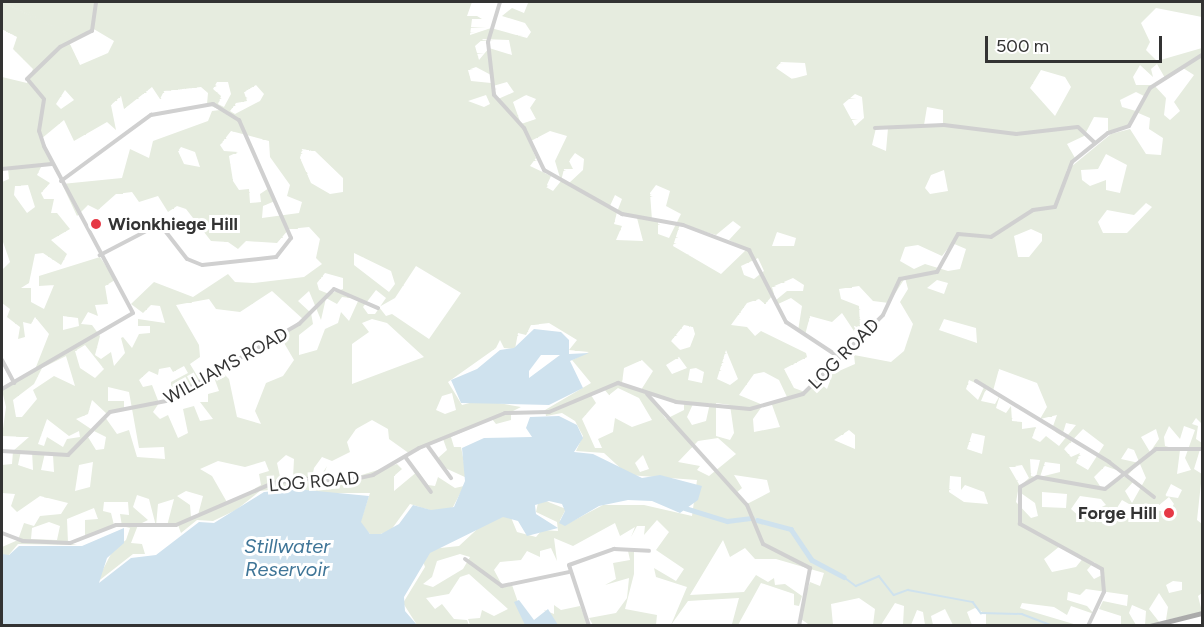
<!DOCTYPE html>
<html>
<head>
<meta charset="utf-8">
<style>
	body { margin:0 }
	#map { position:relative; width:1204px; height:627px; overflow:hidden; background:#fff; font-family:Figtree,sans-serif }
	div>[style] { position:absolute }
	.green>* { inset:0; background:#e6ecdf }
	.water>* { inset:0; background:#cfe2ee }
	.stream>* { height:1.5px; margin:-0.75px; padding:0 0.75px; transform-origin:0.75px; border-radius:0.75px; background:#cfe2ee }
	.river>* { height:4.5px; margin:-2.25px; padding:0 2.25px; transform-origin:2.25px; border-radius:2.25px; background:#cfe2ee }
	.minor>* { height:4px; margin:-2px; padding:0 2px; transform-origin:2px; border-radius:2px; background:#d0d0d0 }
	.major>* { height:5px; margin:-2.5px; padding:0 2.5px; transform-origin:2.5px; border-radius:2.5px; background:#ababab }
	.dots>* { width:16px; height:16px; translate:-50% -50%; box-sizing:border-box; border:3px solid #fff; border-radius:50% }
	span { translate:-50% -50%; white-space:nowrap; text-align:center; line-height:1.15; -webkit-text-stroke:6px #fff; paint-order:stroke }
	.poi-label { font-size:18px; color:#333; font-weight:700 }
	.left { translate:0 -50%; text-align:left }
	.right { translate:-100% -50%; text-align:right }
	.street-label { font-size:18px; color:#333 }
	.water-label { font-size:20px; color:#3f7597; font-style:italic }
	.frame { position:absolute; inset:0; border:3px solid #333; pointer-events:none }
	.scale { position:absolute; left:985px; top:36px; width:177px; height:27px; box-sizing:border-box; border:3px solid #333; border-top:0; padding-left:8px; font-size:18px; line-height:21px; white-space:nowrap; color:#333; -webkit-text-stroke:4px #fff; paint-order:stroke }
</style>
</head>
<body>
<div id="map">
	<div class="green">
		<i style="clip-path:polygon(evenodd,2px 2px,472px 2px,467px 16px,477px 16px,482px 19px,472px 19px,470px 35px,491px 28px,527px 38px,531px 32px,525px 23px,502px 16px,512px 8px,524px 13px,528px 3px,1202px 2px,1202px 17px,1156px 8px,1141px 23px,1150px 42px,1146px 50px,1157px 61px,1202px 48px,1202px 424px,1196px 418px,1192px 424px,1198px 426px,1196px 439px,1202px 443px,1194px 469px,1202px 474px,1197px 520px,1202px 524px,1202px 593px,1198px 596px,1202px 612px,1166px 620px,1168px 607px,1159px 593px,1149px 609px,1160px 623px,1145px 625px,1146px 611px,1132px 605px,1129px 613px,1136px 625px,1121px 625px,1121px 616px,1099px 609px,1103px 601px,1127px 606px,1128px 595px,1086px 589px,1080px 595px,1068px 592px,1067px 600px,1087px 606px,1094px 614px,1071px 606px,1067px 615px,1054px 607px,1022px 603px,1020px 608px,1077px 625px,986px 625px,986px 614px,975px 608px,967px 612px,972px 625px,953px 625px,945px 609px,931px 616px,933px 625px,925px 625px,923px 612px,917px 610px,911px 625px,903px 625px,904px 606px,895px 603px,881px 625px,873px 625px,875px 609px,859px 598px,831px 604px,833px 625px,808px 624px,801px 619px,803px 603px,810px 582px,820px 586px,824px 573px,776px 559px,755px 559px,745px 548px,730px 557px,723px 540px,690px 595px,744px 592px,756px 575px,768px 582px,774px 578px,775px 585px,785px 584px,802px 596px,799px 606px,794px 605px,794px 594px,761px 583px,738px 625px,732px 624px,739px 598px,688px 601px,671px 625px,687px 587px,656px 577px,654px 568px,676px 581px,684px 569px,656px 550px,669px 532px,657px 520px,644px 535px,645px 526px,637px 526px,631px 537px,635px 527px,620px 536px,615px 523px,573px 546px,554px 538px,557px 561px,551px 548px,540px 551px,540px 557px,527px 551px,521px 560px,500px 562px,494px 570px,502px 585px,512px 585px,526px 625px,470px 625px,468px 619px,480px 618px,482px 610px,494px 616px,508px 609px,469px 574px,460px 577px,449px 594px,426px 598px,435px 609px,442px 604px,454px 619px,467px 620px,469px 625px,417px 625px,403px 603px,425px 567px,423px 561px,431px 549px,459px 546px,486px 521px,510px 515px,517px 532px,536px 537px,542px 530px,558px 531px,557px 522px,536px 512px,538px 503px,546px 501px,566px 509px,560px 520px,565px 525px,603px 505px,644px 505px,692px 516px,697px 480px,628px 475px,604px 453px,576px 451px,583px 436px,575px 421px,562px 413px,546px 416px,545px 410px,591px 383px,572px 360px,589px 352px,569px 350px,577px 340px,549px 323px,531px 325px,526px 335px,518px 333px,515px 349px,504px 348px,500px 340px,496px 348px,448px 382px,462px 405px,481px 400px,521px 407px,511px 412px,511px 420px,496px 424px,492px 419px,451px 437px,454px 447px,461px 447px,467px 478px,443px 467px,438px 458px,447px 450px,443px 439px,410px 454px,389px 439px,388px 429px,372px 420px,356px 429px,347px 442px,350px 452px,332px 461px,322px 457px,314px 468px,312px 478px,319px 479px,327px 466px,322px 479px,336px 483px,397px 464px,402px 469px,394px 476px,394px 491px,418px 471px,428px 485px,435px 486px,438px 477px,455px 488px,464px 486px,453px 507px,440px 513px,410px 504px,391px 530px,373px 537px,360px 523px,370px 493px,313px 493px,298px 487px,260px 491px,236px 510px,213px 521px,197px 520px,181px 533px,178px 525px,167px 526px,174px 499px,158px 504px,156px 526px,149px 499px,137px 495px,133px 507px,148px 520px,138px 525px,131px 543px,142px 544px,145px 554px,133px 554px,96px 583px,113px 550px,126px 540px,130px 528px,122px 526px,120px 514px,129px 515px,128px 502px,104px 502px,103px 511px,111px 513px,114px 525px,85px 538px,85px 520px,98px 519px,94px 508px,67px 519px,68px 543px,77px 545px,18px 544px,7px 557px,2px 554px,2px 547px,18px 540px,24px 523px,34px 526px,40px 516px,61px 514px,68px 503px,40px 496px,17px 512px,11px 506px,15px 494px,2px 493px,2px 465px,12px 464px,13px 451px,29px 437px,2px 436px,6px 407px,2px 390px,34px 372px,49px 334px,35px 317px,31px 324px,23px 322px,25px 337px,18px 339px,20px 327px,7px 317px,10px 309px,2px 303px,2px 270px,10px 262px,2px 239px,2px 182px,9px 179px,8px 169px,2px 169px,2px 77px,27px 83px,33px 69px,13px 49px,17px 37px,2px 29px,2px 2px,92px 28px,114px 41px,108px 53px,80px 65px,69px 42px,92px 28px,2px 2px,483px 39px,509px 40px,512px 55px,489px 48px,479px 60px,475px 46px,483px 39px,2px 2px,781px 62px,805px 63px,807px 75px,792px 79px,776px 68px,781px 62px,2px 2px,1157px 64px,1165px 78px,1183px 68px,1194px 75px,1174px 102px,1180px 111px,1170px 120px,1164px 115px,1166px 98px,1154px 85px,1136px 85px,1133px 77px,1140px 65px,1153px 77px,1151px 69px,1157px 64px,2px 2px,476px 67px,491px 75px,491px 83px,471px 81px,468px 70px,476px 67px,2px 2px,1041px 70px,1065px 77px,1071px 87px,1055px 116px,1030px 88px,1041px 70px,2px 2px,228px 82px,231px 94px,224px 107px,218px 104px,221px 96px,213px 89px,217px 82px,228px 82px,2px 2px,507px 82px,514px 92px,498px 99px,493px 86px,507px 82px,2px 2px,256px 85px,264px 94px,260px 101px,235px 114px,230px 111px,236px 103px,247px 101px,244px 92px,256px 85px,2px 2px,152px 87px,160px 99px,164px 91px,201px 87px,208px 93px,207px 104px,220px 110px,212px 111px,208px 121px,153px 141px,149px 158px,130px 149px,122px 178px,62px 184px,77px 216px,88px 205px,98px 210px,116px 194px,132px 192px,139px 202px,158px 196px,168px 212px,177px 206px,186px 209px,211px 241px,228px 242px,238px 249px,246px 241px,277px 243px,289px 229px,309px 227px,320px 239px,316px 258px,322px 264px,304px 277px,253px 283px,235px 282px,228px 274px,193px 297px,154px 282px,131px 304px,143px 313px,151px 305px,160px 306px,165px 323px,138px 319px,138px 326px,150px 326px,150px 333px,139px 334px,132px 348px,123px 337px,121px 338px,125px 353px,114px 366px,111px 352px,101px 359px,95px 355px,100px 336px,92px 325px,81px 324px,88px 312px,98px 316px,95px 305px,108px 304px,105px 286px,115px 280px,100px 257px,39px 276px,39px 286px,54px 285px,44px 309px,31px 302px,31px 288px,21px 288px,29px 283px,35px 254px,43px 253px,61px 265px,67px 254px,51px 240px,70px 229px,57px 213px,51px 213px,54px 199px,44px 199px,41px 193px,50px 183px,37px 175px,42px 165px,51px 163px,41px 139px,64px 120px,74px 141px,107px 122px,116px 130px,111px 105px,121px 96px,124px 109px,152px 87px,2px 2px,65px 90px,74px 100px,61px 109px,56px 104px,65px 90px,2px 2px,1136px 92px,1144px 96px,1136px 111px,1122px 107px,1120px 100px,1136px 92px,2px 2px,855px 94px,862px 97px,864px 118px,855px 126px,843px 104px,855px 94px,2px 2px,486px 95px,490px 104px,484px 107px,468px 101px,486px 95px,2px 2px,526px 95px,536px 99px,530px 108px,536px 119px,521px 124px,513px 102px,526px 95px,2px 2px,927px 107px,943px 110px,943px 125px,924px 125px,927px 107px,2px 2px,1136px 112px,1150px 118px,1149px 129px,1163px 138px,1161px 155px,1146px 154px,1130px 129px,1111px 134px,1066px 171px,1075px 158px,1067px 144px,1084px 136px,1094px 117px,1108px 118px,1108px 133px,1130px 125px,1136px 112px,2px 2px,876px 128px,888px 128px,886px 151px,872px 145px,876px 128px,2px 2px,231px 131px,269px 141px,270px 157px,290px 185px,287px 196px,302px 202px,299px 213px,262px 218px,263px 206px,275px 201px,269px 188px,260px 194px,261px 202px,250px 203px,249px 189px,239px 190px,233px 181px,229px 156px,238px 152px,224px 151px,220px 145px,231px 131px,2px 2px,550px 131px,567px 136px,555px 161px,561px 181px,553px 191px,546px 187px,551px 176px,530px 166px,536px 158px,529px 142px,550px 131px,2px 2px,181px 147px,195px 152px,200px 167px,184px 164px,178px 151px,181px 147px,2px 2px,302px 149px,315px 151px,343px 178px,343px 192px,330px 194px,311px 183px,300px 158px,302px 149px,2px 2px,575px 153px,584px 159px,583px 170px,568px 184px,561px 181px,564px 169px,573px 169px,569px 161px,575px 153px,2px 2px,1106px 154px,1127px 165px,1120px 193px,1106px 190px,1106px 180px,1090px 186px,1082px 180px,1081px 170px,1098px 169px,1106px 154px,2px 2px,944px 170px,948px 191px,930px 194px,925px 188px,931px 175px,944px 170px,2px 2px,28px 185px,35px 207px,27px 213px,14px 195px,15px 186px,28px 185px,2px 2px,656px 185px,670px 191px,666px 206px,681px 214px,669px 238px,658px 234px,658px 220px,652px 220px,650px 193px,656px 185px,2px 2px,615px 195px,622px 199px,617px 212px,609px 208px,615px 195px,2px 2px,1146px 203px,1152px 207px,1127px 233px,1103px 233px,1098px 222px,1107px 210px,1134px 215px,1146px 203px,2px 2px,617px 212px,637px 218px,643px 241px,616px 240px,622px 226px,614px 224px,617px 212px,2px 2px,733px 221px,741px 227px,729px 240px,747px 249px,721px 274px,673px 246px,680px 224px,716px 235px,733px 221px,2px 2px,1031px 229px,1042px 234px,1042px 241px,1029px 257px,1018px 257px,1014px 236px,1031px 229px,2px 2px,777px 232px,796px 238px,794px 246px,772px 246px,777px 232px,2px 2px,952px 243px,966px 249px,960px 269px,948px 271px,925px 264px,914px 269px,900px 261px,905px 247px,918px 245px,942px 256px,952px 243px,2px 2px,354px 253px,391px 271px,395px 284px,389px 292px,354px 265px,354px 253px,2px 2px,758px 258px,764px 271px,754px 279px,744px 275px,741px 266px,758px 258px,2px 2px,416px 266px,461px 293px,429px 339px,392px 314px,386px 316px,379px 307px,395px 298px,416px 266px,2px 2px,325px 273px,343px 278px,343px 289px,329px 294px,319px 290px,317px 283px,325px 273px,2px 2px,793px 278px,804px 285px,803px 291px,787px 291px,776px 300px,778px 304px,791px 298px,802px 306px,798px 331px,805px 335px,810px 316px,832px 322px,842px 313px,854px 331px,860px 326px,859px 306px,841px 299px,839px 289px,859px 286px,873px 301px,889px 303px,905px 278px,908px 289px,900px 302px,913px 324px,904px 351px,891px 362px,854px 355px,855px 364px,839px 371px,831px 366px,823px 374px,830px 381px,827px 389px,816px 380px,805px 392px,794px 388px,784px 369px,807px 357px,806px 353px,761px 331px,755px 336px,747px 327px,731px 325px,747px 303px,759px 299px,765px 304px,774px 294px,772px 287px,793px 278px,2px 2px,937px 280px,948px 283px,944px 294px,927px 288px,937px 280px,2px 2px,376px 290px,386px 298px,375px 314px,368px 314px,363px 307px,376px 290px,2px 2px,272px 291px,304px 320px,280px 336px,294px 360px,283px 376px,266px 383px,255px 411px,261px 424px,237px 417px,229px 379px,218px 368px,212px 372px,219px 391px,208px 394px,208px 402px,200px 402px,213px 419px,200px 421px,194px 406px,183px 409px,188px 433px,178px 438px,168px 415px,160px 419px,153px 412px,159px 403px,152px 385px,143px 387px,139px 380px,149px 371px,158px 375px,159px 369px,170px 367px,173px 372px,184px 366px,188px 373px,171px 382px,171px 398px,202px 384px,190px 364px,200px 357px,199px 345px,176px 305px,209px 299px,216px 309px,240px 312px,272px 291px,2px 2px,309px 291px,321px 320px,326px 298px,337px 304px,342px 297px,359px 299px,349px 321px,341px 312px,338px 323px,325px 329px,317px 350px,299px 355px,299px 335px,313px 324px,311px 313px,298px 301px,309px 291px,2px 2px,63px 316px,78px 318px,79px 326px,63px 330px,63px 316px,2px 2px,372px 319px,387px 323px,424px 357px,352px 384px,352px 344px,369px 332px,362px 323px,372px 319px,2px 2px,944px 319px,976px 328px,977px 343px,939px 330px,944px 319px,2px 2px,684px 325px,693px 327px,695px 334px,690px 347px,680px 350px,671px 341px,684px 325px,2px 2px,85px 345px,104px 369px,95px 378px,80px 368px,75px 351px,85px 345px,2px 2px,726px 350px,738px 379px,730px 385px,717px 379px,726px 350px,2px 2px,66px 356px,75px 386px,54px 376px,33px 390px,37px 399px,22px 417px,16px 417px,13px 400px,34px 384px,42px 368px,66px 356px,2px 2px,679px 357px,687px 368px,672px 374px,666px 365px,679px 357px,2px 2px,642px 360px,653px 371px,641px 390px,622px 383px,624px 368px,642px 360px,2px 2px,696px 368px,704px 372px,702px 383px,688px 380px,690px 369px,696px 368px,2px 2px,999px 369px,1037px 383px,1047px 407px,1040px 419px,1057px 415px,1052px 429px,1057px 433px,1062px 436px,1066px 423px,1076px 425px,1059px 446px,1046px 436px,1040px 442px,1032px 438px,1036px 427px,1022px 429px,1022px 422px,1012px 421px,1011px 406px,1006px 413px,996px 408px,1000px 395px,995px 404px,981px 401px,986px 389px,993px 391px,999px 369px,2px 2px,764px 372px,779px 380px,787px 397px,771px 402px,780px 427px,754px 432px,753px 419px,763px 405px,739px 395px,754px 374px,764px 372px,2px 2px,969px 380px,984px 387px,978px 400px,966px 389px,969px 380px,2px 2px,108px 387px,129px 392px,139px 448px,164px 447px,165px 459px,137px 457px,129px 430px,117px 434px,105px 417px,94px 431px,76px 419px,88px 414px,92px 400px,107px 414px,124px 409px,124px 401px,108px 401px,108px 387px,2px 2px,618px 388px,639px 398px,652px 420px,632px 427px,615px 418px,613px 432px,598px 439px,602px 448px,595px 448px,582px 419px,596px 403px,591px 395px,604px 389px,609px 395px,618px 388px,2px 2px,452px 393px,456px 410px,445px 414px,436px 410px,442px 396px,452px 393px,2px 2px,648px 394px,684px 404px,684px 410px,666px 419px,648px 394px,2px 2px,710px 403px,706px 421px,692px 425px,687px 417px,693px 404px,710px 403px,2px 2px,716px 403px,730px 405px,734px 433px,730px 440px,716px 436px,716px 403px,2px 2px,47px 419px,69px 436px,79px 431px,80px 437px,67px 439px,63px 447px,47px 437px,44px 446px,38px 444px,47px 419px,2px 2px,1184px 426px,1195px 430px,1185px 458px,1191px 470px,1177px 474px,1180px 450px,1165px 446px,1164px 437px,1169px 426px,1180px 439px,1184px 426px,2px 2px,1083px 429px,1104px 445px,1088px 470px,1076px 463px,1080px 453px,1071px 457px,1064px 449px,1083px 429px,2px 2px,1156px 429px,1159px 439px,1150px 452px,1141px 437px,1156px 429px,2px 2px,849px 430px,855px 435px,855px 449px,834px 440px,849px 430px,2px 2px,94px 431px,106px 437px,104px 449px,96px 450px,88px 437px,94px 431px,2px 2px,972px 433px,985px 436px,982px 454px,967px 449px,972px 433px,2px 2px,718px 438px,736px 454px,709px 476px,697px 470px,700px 466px,678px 462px,698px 441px,718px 438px,2px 2px,1128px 448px,1134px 450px,1146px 478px,1132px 503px,1125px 491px,1133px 482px,1127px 476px,1139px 463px,1121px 459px,1128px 448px,2px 2px,21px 451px,32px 451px,33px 470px,18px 465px,21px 451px,2px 2px,45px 453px,53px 455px,54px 472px,41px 470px,45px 453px,2px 2px,286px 455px,294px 459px,293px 478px,281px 481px,277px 463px,286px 455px,2px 2px,643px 455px,649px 469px,640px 472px,635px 463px,643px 455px,2px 2px,1030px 459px,1040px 460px,1036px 477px,1031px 476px,1030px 459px,2px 2px,218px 461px,245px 467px,265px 461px,269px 471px,259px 474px,261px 485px,228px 504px,212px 476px,200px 469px,218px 461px,2px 2px,93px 462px,90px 487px,75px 491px,79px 465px,93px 462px,2px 2px,1045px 462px,1060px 464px,1060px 472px,1040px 477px,1045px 462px,2px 2px,1022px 465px,1029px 478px,1020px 486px,1009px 467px,1022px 465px,2px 2px,1105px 466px,1122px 472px,1126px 476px,1102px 489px,1094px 477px,1105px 466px,2px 2px,734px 475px,767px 480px,770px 492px,747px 504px,736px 493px,742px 488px,734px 475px,2px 2px,950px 476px,961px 477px,961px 490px,965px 485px,984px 492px,988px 504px,964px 502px,949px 492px,950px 476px,2px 2px,1171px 484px,1182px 490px,1178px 498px,1165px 496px,1171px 484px,2px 2px,186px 491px,203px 496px,198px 515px,191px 517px,190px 505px,177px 496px,186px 491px,2px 2px,1018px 491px,1035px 503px,1038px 516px,1031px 518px,1016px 502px,1018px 491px,2px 2px,1042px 492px,1067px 494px,1066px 508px,1042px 507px,1042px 492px,2px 2px,1080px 496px,1101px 499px,1106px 505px,1080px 517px,1071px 509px,1080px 496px,2px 2px,1169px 497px,1174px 504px,1169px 512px,1153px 510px,1169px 497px,2px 2px,1122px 500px,1136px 508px,1134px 515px,1128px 518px,1115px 511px,1122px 500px,2px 2px,49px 522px,60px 526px,57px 540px,31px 539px,32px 528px,49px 522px,2px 2px,1060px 546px,1084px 557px,1076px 567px,1052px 572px,1044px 559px,1060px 546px,2px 2px,460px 554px,470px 557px,463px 569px,433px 587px,423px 584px,432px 577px,437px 561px,460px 554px,2px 2px,1094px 562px,1104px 574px,1094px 579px,1087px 570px,1094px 562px,2px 2px,1173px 581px,1182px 582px,1182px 590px,1169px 593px,1166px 585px,1173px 581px)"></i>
		<i style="clip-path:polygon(628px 551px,634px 552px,634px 574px,625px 609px,657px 615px,656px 625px,593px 625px,589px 618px,616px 613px,627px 598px,629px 578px,605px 585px,616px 579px,613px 563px,630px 560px)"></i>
		<i style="clip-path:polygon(554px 605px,561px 610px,580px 606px,588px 625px,556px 625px,544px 610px,554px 614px)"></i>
	</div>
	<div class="water">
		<i style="clip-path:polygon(evenodd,534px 329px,561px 332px,569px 340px,569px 354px,589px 353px,570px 361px,583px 388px,549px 405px,461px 403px,451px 380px,477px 369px,500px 350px,514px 348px,534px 329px,541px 355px,560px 355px,529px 378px,529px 371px,541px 355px)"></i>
		<i style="clip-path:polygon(559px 416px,577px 425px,583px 438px,574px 452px,593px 454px,642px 478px,660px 475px,702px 486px,698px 500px,680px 513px,652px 501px,628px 500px,599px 506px,565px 526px,559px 523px,565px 511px,562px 504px,549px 501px,535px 505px,536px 514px,558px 528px,527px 536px,518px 521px,503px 517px,430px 553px,404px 597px,405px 611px,417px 625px,2px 625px,2px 554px,9px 555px,19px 546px,82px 546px,124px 528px,124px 543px,107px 558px,99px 583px,131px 558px,156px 555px,199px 522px,214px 523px,264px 492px,296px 489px,369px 496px,361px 522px,370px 534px,381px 534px,399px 524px,413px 505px,431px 510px,454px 507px,465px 481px,462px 448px,484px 438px,532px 437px,526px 428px,530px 417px)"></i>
		<i style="clip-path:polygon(519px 600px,534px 620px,548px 609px,558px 625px,525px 625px,514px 602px)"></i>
	</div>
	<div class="stream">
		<i style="left:844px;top:577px;width:15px;rotate:37deg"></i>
		<i style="left:856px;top:586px;width:25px;rotate:-23deg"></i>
		<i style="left:879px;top:576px;width:24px;rotate:52deg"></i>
		<i style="left:894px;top:595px;width:15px;rotate:-20deg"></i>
		<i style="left:908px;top:590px;width:66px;rotate:10.5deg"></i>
		<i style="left:973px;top:602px;width:14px;rotate:54deg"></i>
		<i style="left:981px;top:613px;width:41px;rotate:1.4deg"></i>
		<i style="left:1022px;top:614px;width:33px;rotate:21deg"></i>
	</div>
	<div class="river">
		<i style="left:685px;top:508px;width:44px;rotate:17.2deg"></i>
		<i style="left:727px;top:521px;width:25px;rotate:-7deg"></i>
		<i style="left:757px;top:520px;width:35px;rotate:15deg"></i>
		<i style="left:791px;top:529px;width:37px;rotate:56deg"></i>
		<i style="left:812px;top:560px;width:36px;rotate:28deg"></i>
	</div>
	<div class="minor">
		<i style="left:500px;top:2px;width:42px;rotate:106.7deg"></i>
		<i style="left:488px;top:42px;width:53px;rotate:83.5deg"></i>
		<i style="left:494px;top:95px;width:45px;rotate:47.7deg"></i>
		<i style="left:524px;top:128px;width:47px;rotate:64.5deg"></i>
		<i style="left:544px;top:170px;width:90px;rotate:29.4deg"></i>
		<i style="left:622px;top:214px;width:62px;rotate:10.2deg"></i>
		<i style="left:683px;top:225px;width:71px;rotate:20.7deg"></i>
		<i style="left:749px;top:250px;width:81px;rotate:62.8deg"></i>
		<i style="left:786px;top:322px;width:64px;rotate:33.4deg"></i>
		<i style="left:875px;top:128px;width:69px;rotate:-2.5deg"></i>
		<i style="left:944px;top:125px;width:73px;rotate:7.1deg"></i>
		<i style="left:1016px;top:134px;width:62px;rotate:-6.4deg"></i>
		<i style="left:1078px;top:127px;width:23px;rotate:43deg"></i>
		<i style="left:2px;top:169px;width:50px;rotate:-5.7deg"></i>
		<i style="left:61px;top:181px;width:112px;rotate:-36.3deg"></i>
		<i style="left:151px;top:115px;width:63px;rotate:-10.1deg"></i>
		<i style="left:213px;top:104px;width:31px;rotate:32deg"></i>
		<i style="left:239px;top:120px;width:129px;rotate:66.2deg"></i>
		<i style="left:291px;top:238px;width:24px;rotate:128deg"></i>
		<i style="left:276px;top:257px;width:74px;rotate:173.8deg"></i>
		<i style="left:202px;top:265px;width:16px;rotate:-158deg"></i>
		<i style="left:187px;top:259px;width:37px;rotate:-128deg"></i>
		<i style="left:164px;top:230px;width:12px;rotate:-171deg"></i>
		<i style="left:152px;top:228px;width:59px;rotate:152.6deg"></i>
		<i style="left:2px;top:360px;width:26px;rotate:62deg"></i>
		<i style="left:976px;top:381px;width:156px;rotate:31.3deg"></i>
		<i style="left:1109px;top:462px;width:57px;rotate:37.9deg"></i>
		<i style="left:2px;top:389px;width:151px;rotate:-30.1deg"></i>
		<i style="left:133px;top:313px;width:189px;rotate:-118.1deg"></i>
		<i style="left:44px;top:146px;width:16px;rotate:-108deg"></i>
		<i style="left:39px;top:131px;width:32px;rotate:-81deg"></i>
		<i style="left:44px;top:99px;width:26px;rotate:-130deg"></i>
		<i style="left:27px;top:79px;width:46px;rotate:-44.1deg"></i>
		<i style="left:60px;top:47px;width:36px;rotate:-27deg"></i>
		<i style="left:92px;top:31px;width:29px;rotate:-82deg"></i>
		<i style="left:647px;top:394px;width:149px;rotate:48deg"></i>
		<i style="left:747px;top:505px;width:42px;rotate:67.7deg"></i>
		<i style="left:763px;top:544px;width:53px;rotate:27.1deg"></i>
		<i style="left:810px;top:568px;width:59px;rotate:100.7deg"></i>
		<i style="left:427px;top:445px;width:41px;rotate:54deg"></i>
		<i style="left:2px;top:451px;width:66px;rotate:3.5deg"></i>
		<i style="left:68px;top:455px;width:60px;rotate:-45.7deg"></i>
		<i style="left:110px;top:412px;width:57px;rotate:-11.1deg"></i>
		<i style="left:166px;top:401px;width:154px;rotate:-30.1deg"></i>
		<i style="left:299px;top:324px;width:49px;rotate:-45deg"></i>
		<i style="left:334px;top:289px;width:48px;rotate:23.4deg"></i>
		<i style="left:406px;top:458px;width:42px;rotate:53.7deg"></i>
		<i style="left:2px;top:533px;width:22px;rotate:21deg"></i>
		<i style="left:23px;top:541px;width:47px;rotate:2.4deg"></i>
		<i style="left:70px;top:543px;width:49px;rotate:-21.4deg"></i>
		<i style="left:116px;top:525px;width:60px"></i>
		<i style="left:176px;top:525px;width:106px;rotate:-23.4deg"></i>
		<i style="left:273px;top:483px;width:41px;rotate:-7deg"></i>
		<i style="left:314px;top:478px;width:23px;rotate:13deg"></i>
		<i style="left:336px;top:483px;width:38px;rotate:-12deg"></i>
		<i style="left:373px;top:475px;width:53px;rotate:-30.4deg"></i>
		<i style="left:419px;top:448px;width:93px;rotate:-22.1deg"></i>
		<i style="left:505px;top:413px;width:44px;rotate:-1.3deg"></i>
		<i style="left:549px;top:412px;width:75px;rotate:-22.8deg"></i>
		<i style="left:618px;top:383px;width:61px;rotate:18.1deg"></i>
		<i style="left:676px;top:402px;width:74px;rotate:5.4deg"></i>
		<i style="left:750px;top:409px;width:55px;rotate:-15.8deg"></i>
		<i style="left:803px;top:394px;width:112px;rotate:-44.6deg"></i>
		<i style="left:883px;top:315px;width:40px;rotate:-65deg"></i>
		<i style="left:900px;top:279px;width:38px;rotate:-11deg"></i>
		<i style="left:937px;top:272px;width:43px;rotate:-61.1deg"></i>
		<i style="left:958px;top:234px;width:33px;rotate:5deg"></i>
		<i style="left:991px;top:237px;width:50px;rotate:-32.7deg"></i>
		<i style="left:1033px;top:210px;width:22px;rotate:-8deg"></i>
		<i style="left:1055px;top:207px;width:48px;rotate:-69.3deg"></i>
		<i style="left:1072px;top:162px;width:46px;rotate:-38.9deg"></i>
		<i style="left:1108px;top:133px;width:22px;rotate:-18deg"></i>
		<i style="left:1129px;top:126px;width:43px;rotate:-61.1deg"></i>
		<i style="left:1150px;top:88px;width:62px;rotate:-32.4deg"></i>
		<i style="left:465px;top:559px;width:46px;rotate:36.1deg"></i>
		<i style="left:502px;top:586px;width:68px;rotate:-11.8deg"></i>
		<i style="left:589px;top:626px;width:64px;rotate:-108.2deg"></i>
		<i style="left:569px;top:565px;width:48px;rotate:-19.6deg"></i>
		<i style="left:614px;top:549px;width:35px;rotate:3deg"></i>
		<i style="left:1088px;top:626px;width:38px;rotate:-65deg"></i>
		<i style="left:1104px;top:592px;width:23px;rotate:-95deg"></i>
		<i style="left:1102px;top:569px;width:94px;rotate:-151.2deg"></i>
		<i style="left:1020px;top:524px;width:37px;rotate:-90deg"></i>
		<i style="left:1020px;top:487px;width:20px;rotate:-30deg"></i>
		<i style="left:1037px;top:477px;width:69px;rotate:10deg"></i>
		<i style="left:1105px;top:489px;width:65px;rotate:-38.1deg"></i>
		<i style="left:1156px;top:449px;width:46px"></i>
	</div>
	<div class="major">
		<i style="left:1150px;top:626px;width:54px;rotate:-14deg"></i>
	</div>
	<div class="dots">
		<i style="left:96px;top:224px;background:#e63946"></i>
		<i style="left:1169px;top:513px;background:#e63946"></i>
	</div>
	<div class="poi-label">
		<span class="left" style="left:108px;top:224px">Wionkhiege Hill</span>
		<span class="right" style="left:1157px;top:513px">Forge Hill</span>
	</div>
	<div class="street-label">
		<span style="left:844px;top:354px;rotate:-45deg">LOG ROAD</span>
		<span style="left:226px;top:366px;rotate:-29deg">WILLIAMS ROAD</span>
		<span style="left:314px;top:482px;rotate:-5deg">LOG ROAD</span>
	</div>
	<div class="water-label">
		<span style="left:287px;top:558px">Stillwater<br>Reservoir</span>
	</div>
	<div class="frame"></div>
	<div class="scale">500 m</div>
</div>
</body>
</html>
